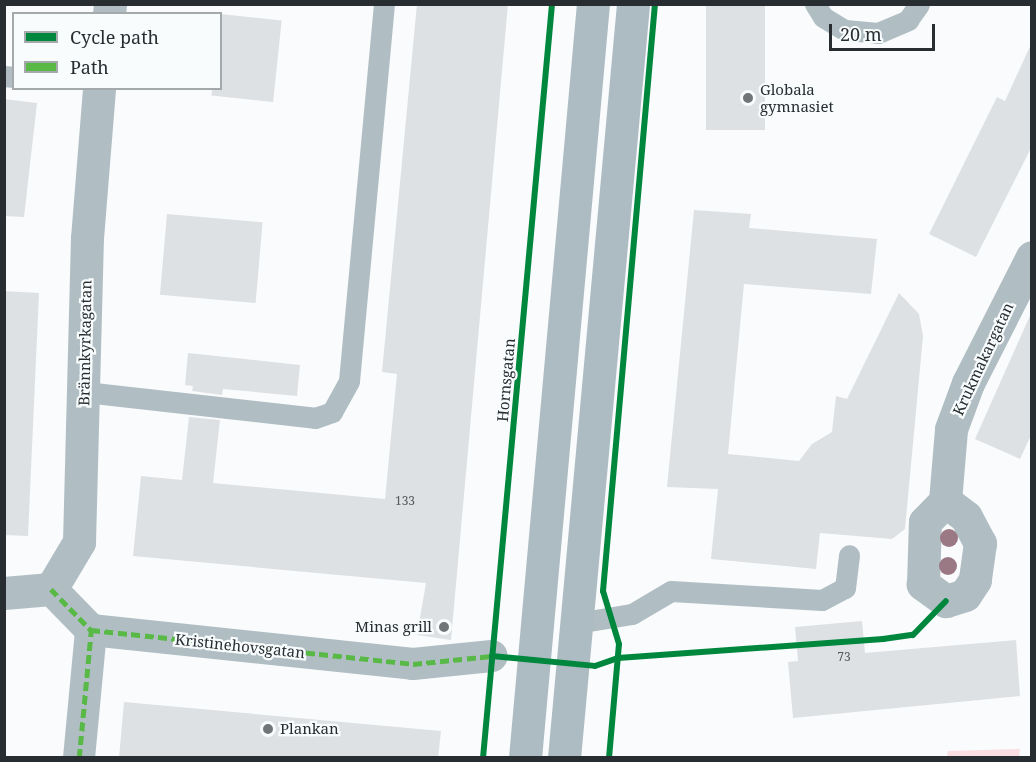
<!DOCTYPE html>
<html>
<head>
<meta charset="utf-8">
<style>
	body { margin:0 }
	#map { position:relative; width:1036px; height:762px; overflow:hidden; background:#f9fbfc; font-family:"Noto Serif",serif }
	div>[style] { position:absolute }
	.green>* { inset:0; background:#fbdee4 }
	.building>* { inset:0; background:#dee1e3; transform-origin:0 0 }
	.service>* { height:21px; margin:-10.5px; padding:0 10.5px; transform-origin:10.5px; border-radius:10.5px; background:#b0bec4 }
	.pedestrian>* { height:32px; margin:-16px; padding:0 16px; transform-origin:16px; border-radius:16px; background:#b0bec4 }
	.minor>* { height:33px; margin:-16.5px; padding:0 16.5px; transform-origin:16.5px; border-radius:16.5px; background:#b0bec4 }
	.secondary>* { height:33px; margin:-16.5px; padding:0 16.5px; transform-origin:16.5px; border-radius:16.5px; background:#adbbc2 }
	.quiet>* { height:4.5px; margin-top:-2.25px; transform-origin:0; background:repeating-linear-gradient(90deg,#58b947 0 9px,transparent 0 13.5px) }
	.cycleway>* { height:6px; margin:-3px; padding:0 3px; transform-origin:3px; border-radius:3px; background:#00873e }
	.trees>* { width:18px; height:18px; margin:-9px; border-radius:50%; background:#9a7884 }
	.dots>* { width:16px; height:16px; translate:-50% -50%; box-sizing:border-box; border:3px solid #f8fcfd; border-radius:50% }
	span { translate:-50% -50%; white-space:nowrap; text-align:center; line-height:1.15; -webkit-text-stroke:4.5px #f8fcfd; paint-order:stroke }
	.number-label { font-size:12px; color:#555a5d }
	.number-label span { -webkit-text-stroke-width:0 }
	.poi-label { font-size:15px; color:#272d30 }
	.left { translate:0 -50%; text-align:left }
	.right { translate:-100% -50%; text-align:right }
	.street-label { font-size:15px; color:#272d30 }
	.frame { position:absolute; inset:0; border:6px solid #272d30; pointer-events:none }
	.legend { position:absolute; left:12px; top:12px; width:210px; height:78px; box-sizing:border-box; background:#f8fcfd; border:2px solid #a4a9ab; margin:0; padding:8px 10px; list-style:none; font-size:18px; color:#272d30 }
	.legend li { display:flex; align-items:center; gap:12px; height:30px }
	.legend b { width:30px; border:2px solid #a4a9ab }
	.scale { position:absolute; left:829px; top:24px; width:106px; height:27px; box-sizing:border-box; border:3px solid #272d30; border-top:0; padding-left:8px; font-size:18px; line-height:21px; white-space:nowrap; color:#272d30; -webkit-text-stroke:4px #f8fcfd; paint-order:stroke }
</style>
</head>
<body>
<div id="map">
	<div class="green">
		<i style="clip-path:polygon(1020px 749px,1019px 757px,947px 757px,948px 751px)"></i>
	</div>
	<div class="building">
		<i style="clip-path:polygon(417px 4px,508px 4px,451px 640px,417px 635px,426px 583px,133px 556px,141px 476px,182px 480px,189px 417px,220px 420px,213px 483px,385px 499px,397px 374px,382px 372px)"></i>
		<i style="left:706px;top:4px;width:59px;height:126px"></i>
		<i style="left:220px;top:14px;width:62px;height:82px;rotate:6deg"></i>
		<i style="clip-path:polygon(1032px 42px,1032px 146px,976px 257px,929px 234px,997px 97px,1005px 101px)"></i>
		<i style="clip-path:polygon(4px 99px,37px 103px,24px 217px,4px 216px)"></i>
		<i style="clip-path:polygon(694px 210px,751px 214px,749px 228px,877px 239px,871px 294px,744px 284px,728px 454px,799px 461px,812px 444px,832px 432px,836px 396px,847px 399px,899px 293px,919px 314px,923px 336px,905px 529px,892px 539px,820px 533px,816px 569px,711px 559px,718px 489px,667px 487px)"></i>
		<i style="left:167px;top:214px;width:96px;height:81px;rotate:5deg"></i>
		<i style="clip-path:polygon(4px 291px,39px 293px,28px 536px,4px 535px)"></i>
		<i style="clip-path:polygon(1032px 311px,1032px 433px,1020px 459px,975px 439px)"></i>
		<i style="clip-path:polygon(188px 353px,300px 365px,297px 396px,223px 389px,222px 395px,192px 391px,193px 386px,185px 385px)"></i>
		<i style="clip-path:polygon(862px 621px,865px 653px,1016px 640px,1020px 696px,793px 718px,788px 662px,798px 661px,795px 627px)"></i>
		<i style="clip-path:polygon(124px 702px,441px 731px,438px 758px,119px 758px)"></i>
	</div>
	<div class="service">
		<i style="left:815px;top:4px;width:15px;rotate:58deg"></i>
		<i style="left:823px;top:17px;width:26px;rotate:31deg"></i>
		<i style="left:845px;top:30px;width:33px;rotate:5deg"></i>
		<i style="left:878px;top:33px;width:33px;rotate:-23deg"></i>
		<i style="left:908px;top:20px;width:19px;rotate:-55deg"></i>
		<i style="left:4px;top:76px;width:10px;rotate:6deg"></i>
		<i style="left:85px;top:392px;width:231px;rotate:6.4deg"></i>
		<i style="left:315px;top:418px;width:18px;rotate:-19deg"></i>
		<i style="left:332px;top:412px;width:35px;rotate:-61deg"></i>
		<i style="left:349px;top:381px;width:379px;rotate:-84.7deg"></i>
		<i style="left:577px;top:623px;width:56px;rotate:-9.3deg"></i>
		<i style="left:632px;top:614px;width:45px;rotate:-30.5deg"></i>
		<i style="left:671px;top:591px;width:151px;rotate:3.4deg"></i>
		<i style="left:822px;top:600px;width:26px;rotate:-28deg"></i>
		<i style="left:845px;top:588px;width:33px;rotate:-83deg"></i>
	</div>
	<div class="pedestrian">
		<i style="left:51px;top:589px;width:57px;rotate:45.7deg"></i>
		<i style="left:91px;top:630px;width:324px;rotate:6deg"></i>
		<i style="left:413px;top:664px;width:79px;rotate:-5.8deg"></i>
		<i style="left:79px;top:758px;width:129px;rotate:-84.6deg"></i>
	</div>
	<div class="minor">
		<i style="left:109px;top:14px;width:10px;rotate:-84deg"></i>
		<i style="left:945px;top:501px;width:26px;rotate:37deg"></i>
		<i style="left:966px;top:517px;width:30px;rotate:62deg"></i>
		<i style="left:980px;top:543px;width:37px;rotate:98deg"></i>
		<i style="left:975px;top:580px;width:18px;rotate:124deg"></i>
		<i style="left:965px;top:595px;width:20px;rotate:162deg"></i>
		<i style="left:946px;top:601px;width:29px;rotate:-144deg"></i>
		<i style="left:923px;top:584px;width:62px;rotate:-88.2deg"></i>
		<i style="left:925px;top:522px;width:29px;rotate:-46deg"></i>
		<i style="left:945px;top:501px;width:72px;rotate:-85.2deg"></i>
		<i style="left:951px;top:429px;width:49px;rotate:-69.7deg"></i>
		<i style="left:968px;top:383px;width:141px;rotate:-63.1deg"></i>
		<i style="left:4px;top:593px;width:47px;rotate:-4.9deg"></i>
		<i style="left:51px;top:589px;width:55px;rotate:-59.2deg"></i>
		<i style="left:79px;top:542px;width:304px;rotate:-88.5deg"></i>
		<i style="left:87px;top:238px;width:150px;rotate:-85.4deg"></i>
	</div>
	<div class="secondary">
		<i style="left:525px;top:758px;width:757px;rotate:-84.85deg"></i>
		<i style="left:564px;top:758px;width:757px;rotate:-84.77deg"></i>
	</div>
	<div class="quiet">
		<i style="left:51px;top:589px;width:57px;rotate:45.7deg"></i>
		<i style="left:91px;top:630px;width:324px;rotate:6deg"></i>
		<i style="left:413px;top:664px;width:79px;rotate:-5.8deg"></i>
		<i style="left:79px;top:758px;width:129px;rotate:-84.6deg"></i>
	</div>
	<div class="cycleway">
		<i style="left:492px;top:656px;width:103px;rotate:5.5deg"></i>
		<i style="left:595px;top:666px;width:24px;rotate:-19deg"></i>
		<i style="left:618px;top:658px;width:266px;rotate:-4.1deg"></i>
		<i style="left:883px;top:639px;width:30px;rotate:-8deg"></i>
		<i style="left:913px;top:635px;width:47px;rotate:-45.9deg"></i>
		<i style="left:483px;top:758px;width:757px;rotate:-84.77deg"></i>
		<i style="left:609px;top:758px;width:114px;rotate:-85deg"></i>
		<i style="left:619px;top:644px;width:55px;rotate:-106.8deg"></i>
		<i style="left:603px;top:591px;width:589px;rotate:-84.94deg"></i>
	</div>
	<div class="trees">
		<i style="left:949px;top:538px"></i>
		<i style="left:948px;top:566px"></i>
	</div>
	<div class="dots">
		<i style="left:748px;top:98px;background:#707577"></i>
		<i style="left:444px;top:627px;background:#707577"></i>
		<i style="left:268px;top:729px;background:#707577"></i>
	</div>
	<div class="number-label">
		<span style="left:405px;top:501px">133</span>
		<span style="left:844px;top:657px">73</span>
	</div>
	<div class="poi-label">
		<span class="left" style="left:760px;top:98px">Globala<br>gymnasiet</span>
		<span class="right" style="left:432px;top:627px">Minas grill</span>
		<span class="left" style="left:280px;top:729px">Plankan</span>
	</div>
	<div class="street-label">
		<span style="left:85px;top:343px;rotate:-89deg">Brännkyrkagatan</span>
		<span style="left:983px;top:359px;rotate:-65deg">Krukmakargatan</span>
		<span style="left:506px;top:380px;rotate:-85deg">Hornsgatan</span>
		<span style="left:240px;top:646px;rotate:6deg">Kristinehovsgatan</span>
	</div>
	<div class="frame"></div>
	<ul class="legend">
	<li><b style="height:8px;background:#00873e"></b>Cycle path</li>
	<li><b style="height:8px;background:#58b947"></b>Path</li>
	</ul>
	<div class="scale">20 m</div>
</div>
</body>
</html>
